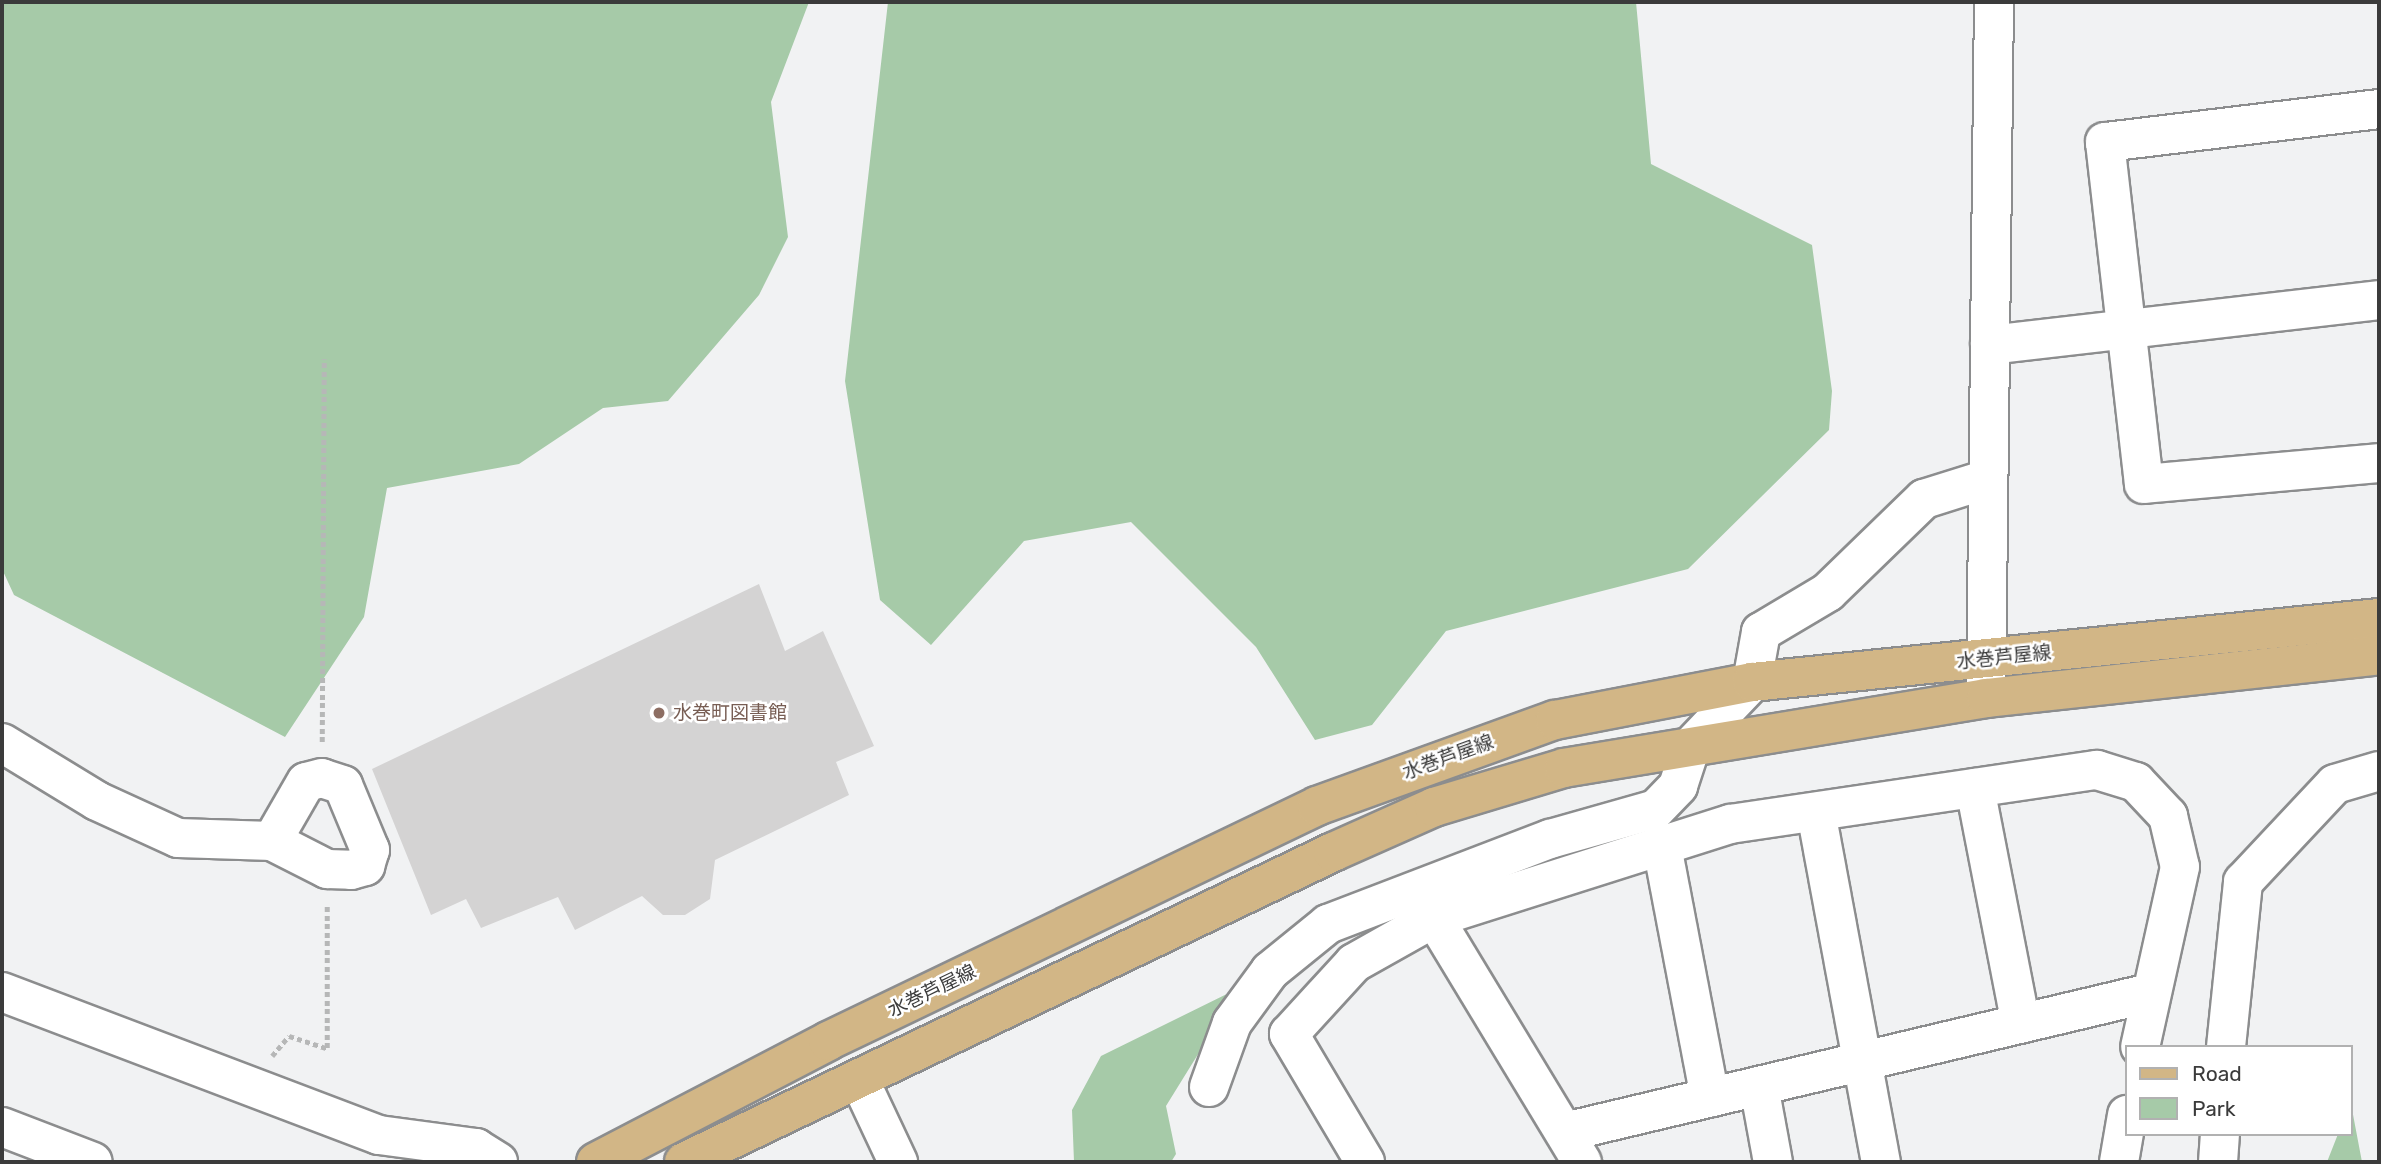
<!DOCTYPE html>
<html>
<head>
<meta charset="utf-8">
<style>
	body { margin:0 }
	#map { position:relative; width:2381px; height:1164px; overflow:hidden; background:#f1f2f3; font-family:Rubik,"Noto Sans JP",sans-serif }
	div>[style] { position:absolute }
	.green>* { inset:0; background:#a6caa8 }
	.building>* { inset:0; background:#d4d3d3 }
	.path>* { height:4.5px; margin-top:-2.25px; transform-origin:0; background:repeating-linear-gradient(90deg,#b6b7b7 0 5px,transparent 0 8.5px) }
	.roads { filter:drop-shadow(2px 0 #8c8d8e) drop-shadow(-2px 0 #8c8d8e) drop-shadow(0 2px #8c8d8e) drop-shadow(0 -2px #8c8d8e) }
	.minor>* { height:38px; margin:-19px; padding:0 19px; transform-origin:19px; border-radius:19px; background:#fff }
	.major>* { height:38px; margin:-19px; padding:0 19px; transform-origin:19px; border-radius:19px; background:#d2b686 }
	.dots>* { width:19px; height:19px; translate:-50% -50%; box-sizing:border-box; border:4px solid #fff; border-radius:50% }
	span { translate:-50% -50%; white-space:nowrap; text-align:center; line-height:1.15; -webkit-text-stroke:5px #fff; paint-order:stroke }
	.street-label { font-size:19px; color:#3b3b3b }
	.education-label { font-size:19px; color:#785e54 }
	.left { translate:0 -50%; text-align:left }
	.frame { position:absolute; inset:0; border:4px solid #3b3b3b; pointer-events:none }
	.legend { position:absolute; left:2125px; top:1045px; width:228px; height:91px; box-sizing:border-box; background:#fff; border:2px solid #b1b1b1; margin:0; padding:9px 12px; list-style:none; font-size:21px; color:#3b3b3b }
	.legend li { display:flex; align-items:center; gap:14px; height:35px }
	.legend b { width:35px; border:2px solid #b1b1b1 }
</style>
</head>
<body>
<div id="map">
	<div class="green">
		<i style="clip-path:polygon(2px 2px,809px 2px,771px 102px,788px 237px,759px 295px,668px 401px,603px 408px,519px 464px,387px 488px,364px 617px,285px 737px,14px 595px,2px 569px)"></i>
		<i style="clip-path:polygon(888px 2px,1636px 2px,1651px 164px,1812px 245px,1832px 391px,1829px 430px,1688px 569px,1446px 631px,1372px 725px,1315px 740px,1256px 647px,1131px 522px,1024px 541px,931px 645px,880px 600px,845px 381px)"></i>
		<i style="clip-path:polygon(1239px 988px,1166px 1106px,1176px 1154px,1171px 1162px,1074px 1162px,1072px 1110px,1101px 1056px)"></i>
		<i style="clip-path:polygon(2351px 1104px,2362px 1162px,2327px 1162px,2338px 1134px,2351px 1134px)"></i>
	</div>
	<div class="building">
		<i style="clip-path:polygon(759px 584px,785px 651px,823px 631px,874px 746px,836px 762px,849px 795px,715px 860px,710px 899px,685px 915px,663px 915px,642px 896px,575px 930px,558px 897px,481px 928px,466px 899px,431px 915px,372px 769px)"></i>
	</div>
	<div class="path">
		<i style="left:322px;top:742px;width:383px;rotate:-89.7deg"></i>
		<i style="left:272px;top:1056px;width:26px;rotate:-50deg"></i>
		<i style="left:289px;top:1036px;width:40px;rotate:18deg"></i>
		<i style="left:327px;top:1048px;width:143px;rotate:-90deg"></i>
	</div>
	<div class="roads">
		<div class="minor">
			<i style="left:2379px;top:109px;width:276px;rotate:173.1deg"></i>
			<i style="left:2105px;top:142px;width:344px;rotate:83.5deg"></i>
			<i style="left:2144px;top:484px;width:236px;rotate:-5.1deg"></i>
			<i style="left:1990px;top:345px;width:392px;rotate:-6.6deg"></i>
			<i style="left:1986px;top:693px;width:691px;rotate:-89.34deg"></i>
			<i style="left:2px;top:743px;width:111px;rotate:31.4deg"></i>
			<i style="left:97px;top:801px;width:89px;rotate:24.6deg"></i>
			<i style="left:178px;top:838px;width:94px;rotate:1.8deg"></i>
			<i style="left:272px;top:841px;width:62px;rotate:27deg"></i>
			<i style="left:327px;top:869px;width:24px;rotate:2deg"></i>
			<i style="left:351px;top:870px;width:15px;rotate:-16deg"></i>
			<i style="left:365px;top:866px;width:17px;rotate:-73deg"></i>
			<i style="left:370px;top:850px;width:70px;rotate:-112.6deg"></i>
			<i style="left:343px;top:785px;width:22px;rotate:-162deg"></i>
			<i style="left:322px;top:778px;width:16px;rotate:166deg"></i>
			<i style="left:306px;top:782px;width:68px;rotate:120deg"></i>
			<i style="left:1975px;top:788px;width:240px;rotate:79deg"></i>
			<i style="left:1816px;top:812px;width:356px;rotate:79.5deg"></i>
			<i style="left:1662px;top:846px;width:256px;rotate:79.2deg"></i>
			<i style="left:2px;top:992px;width:403px;rotate:20.8deg"></i>
			<i style="left:379px;top:1135px;width:98px;rotate:7.6deg"></i>
			<i style="left:476px;top:1148px;width:26px;rotate:32deg"></i>
			<i style="left:2226px;top:1047px;width:166px;rotate:-84.1deg"></i>
			<i style="left:2243px;top:882px;width:134px;rotate:-46.8deg"></i>
			<i style="left:2335px;top:784px;width:46px;rotate:-16.5deg"></i>
			<i style="left:859px;top:1079px;width:92px;rotate:64.8deg"></i>
			<i style="left:1759px;top:1086px;width:77px;rotate:79.6deg"></i>
			<i style="left:1209px;top:1087px;width:68px;rotate:-70.2deg"></i>
			<i style="left:1232px;top:1023px;width:64px;rotate:-53.8deg"></i>
			<i style="left:1270px;top:971px;width:75px;rotate:-39deg"></i>
			<i style="left:1328px;top:924px;width:238px;rotate:-21deg"></i>
			<i style="left:1550px;top:839px;width:110px;rotate:-15.8deg"></i>
			<i style="left:1656px;top:809px;width:32px;rotate:-46deg"></i>
			<i style="left:1678px;top:786px;width:42px;rotate:-72deg"></i>
			<i style="left:1691px;top:746px;width:88px;rotate:-46.4deg"></i>
			<i style="left:1752px;top:682px;width:51px;rotate:-79.8deg"></i>
			<i style="left:1761px;top:632px;width:78px;rotate:-30.8deg"></i>
			<i style="left:1828px;top:592px;width:134px;rotate:-44.1deg"></i>
			<i style="left:1924px;top:499px;width:67px;rotate:-17.4deg"></i>
			<i style="left:2px;top:1127px;width:97px;rotate:21deg"></i>
			<i style="left:1565px;top:1132px;width:601px;rotate:-13.37deg"></i>
			<i style="left:1365px;top:1162px;width:149px;rotate:-120.7deg"></i>
			<i style="left:1289px;top:1034px;width:96px;rotate:-47.5deg"></i>
			<i style="left:1354px;top:963px;width:92px;rotate:-29.4deg"></i>
			<i style="left:1434px;top:918px;width:25px;rotate:-122deg"></i>
			<i style="left:1582px;top:1162px;width:285px;rotate:-121.2deg"></i>
			<i style="left:1434px;top:918px;width:311px;rotate:-17.6deg"></i>
			<i style="left:1730px;top:824px;width:371px;rotate:-8.4deg"></i>
			<i style="left:2097px;top:770px;width:41px;rotate:17.1deg"></i>
			<i style="left:2136px;top:782px;width:47px;rotate:46.7deg"></i>
			<i style="left:2168px;top:816px;width:52px;rotate:76.8deg"></i>
			<i style="left:2180px;top:867px;width:184px;rotate:102.5deg"></i>
			<i style="left:2119px;top:1162px;width:48px;rotate:-80.3deg"></i>
			<i style="left:2218px;top:1162px;width:28px;rotate:-86deg"></i>
		</div>
		<div class="major">
			<i style="left:596px;top:1162px;width:262px;rotate:-27.5deg"></i>
			<i style="left:828px;top:1041px;width:543px;rotate:-25.67deg"></i>
			<i style="left:1317px;top:806px;width:253px;rotate:-19.9deg"></i>
			<i style="left:1555px;top:720px;width:201px;rotate:-10.9deg"></i>
			<i style="left:1752px;top:682px;width:630px;rotate:-5.83deg"></i>
			<i style="left:684px;top:1162px;width:719px;rotate:-25.53deg"></i>
			<i style="left:1333px;top:852px;width:111px;rotate:-24deg"></i>
			<i style="left:1434px;top:807px;width:136px;rotate:-16.7deg"></i>
			<i style="left:1564px;top:768px;width:428px;rotate:-9.4deg"></i>
			<i style="left:1986px;top:698px;width:395px;rotate:-6.2deg"></i>
		</div>
	</div>
	<div class="dots">
		<i style="left:659px;top:713px;background:#8d6e63"></i>
	</div>
	<div class="street-label">
		<span style="left:2004px;top:657px;rotate:-6deg">水巻芦屋線</span>
		<span style="left:1448px;top:757px;rotate:-20deg">水巻芦屋線</span>
		<span style="left:932px;top:991px;rotate:-26deg">水巻芦屋線</span>
	</div>
	<div class="education-label">
		<span class="left" style="left:673px;top:713px">水巻町図書館</span>
	</div>
	<div class="frame"></div>
	<ul class="legend">
	<li><b style="height:9px;background:#d2b686"></b>Road</li>
	<li><b style="height:19px;background:#a6caa8"></b>Park</li>
	</ul>
</div>
</body>
</html>
